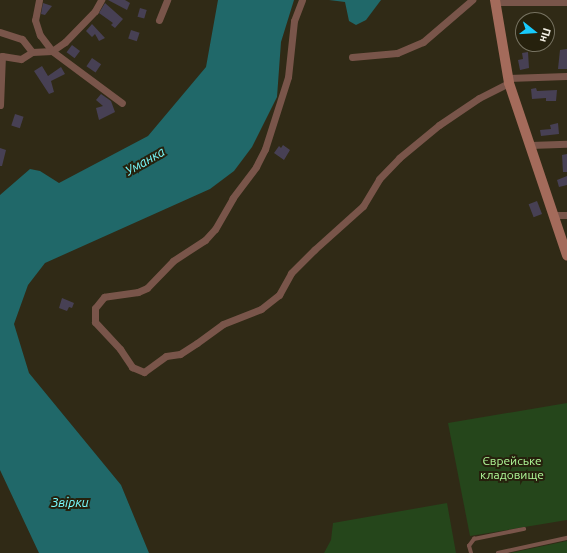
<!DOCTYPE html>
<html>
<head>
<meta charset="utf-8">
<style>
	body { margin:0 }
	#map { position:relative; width:567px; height:553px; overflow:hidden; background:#302a16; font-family:Ubuntu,sans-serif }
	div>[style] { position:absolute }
	.green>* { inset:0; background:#25461b }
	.water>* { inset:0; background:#206869 }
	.building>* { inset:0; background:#474054; transform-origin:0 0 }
	.lane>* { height:3.5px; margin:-1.75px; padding:0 1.75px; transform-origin:1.75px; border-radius:1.75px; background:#79554a }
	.street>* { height:7px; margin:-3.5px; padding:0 3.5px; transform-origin:3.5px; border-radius:3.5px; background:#79554a }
	.secondary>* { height:10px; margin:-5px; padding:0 5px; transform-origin:5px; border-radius:5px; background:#a46b5b }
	span { translate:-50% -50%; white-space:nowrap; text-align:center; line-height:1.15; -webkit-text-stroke:4px #26210d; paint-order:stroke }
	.park-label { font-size:12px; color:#b0f999 }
	.water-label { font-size:13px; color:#79fcff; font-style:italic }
	.north { position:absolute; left:515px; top:12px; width:40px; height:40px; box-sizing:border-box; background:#26210d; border:1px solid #777362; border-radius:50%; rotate:107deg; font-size:11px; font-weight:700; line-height:16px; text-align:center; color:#f1ede1 }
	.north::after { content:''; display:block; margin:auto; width:14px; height:18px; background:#18cafc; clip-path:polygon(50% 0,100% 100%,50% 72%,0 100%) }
</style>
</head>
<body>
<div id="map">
	<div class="green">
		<i style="clip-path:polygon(567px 403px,567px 520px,470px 536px,448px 423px)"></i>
		<i style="clip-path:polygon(447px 503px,456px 553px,324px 553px,331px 540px,333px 523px)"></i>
		<i style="clip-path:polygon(567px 541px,567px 553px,510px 553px)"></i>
	</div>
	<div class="water">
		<i style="clip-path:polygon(218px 0,294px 0,281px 42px,277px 97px,252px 147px,234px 171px,210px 189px,45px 263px,28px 285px,14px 324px,29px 373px,121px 485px,149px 553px,39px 553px,0 470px,0 195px,30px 169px,40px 171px,59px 183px,148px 136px,206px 67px)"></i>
		<i style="clip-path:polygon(329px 0,381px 0,366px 20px,356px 25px,349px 21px,345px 2px)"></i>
	</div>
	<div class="building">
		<i style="clip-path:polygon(108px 0,125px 0,130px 3px,127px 10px)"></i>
		<i style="clip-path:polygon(43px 3px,52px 6px,45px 15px,41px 14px)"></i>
		<i style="clip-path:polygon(105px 3px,123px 19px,115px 28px,111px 25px,113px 23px,99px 13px)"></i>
		<i style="left:140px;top:8px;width:7px;height:9px;rotate:16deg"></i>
		<i style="clip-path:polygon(92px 24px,105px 38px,99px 41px,95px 34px,92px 37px,86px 31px)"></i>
		<i style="left:131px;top:30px;width:9px;height:9px;rotate:18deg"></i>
		<i style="left:72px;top:45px;width:10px;height:9px;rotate:37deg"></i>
		<i style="clip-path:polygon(567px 49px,567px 69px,558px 69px,560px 50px)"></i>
		<i style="clip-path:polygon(528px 52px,529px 68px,520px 70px,518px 60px,523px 59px,522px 53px)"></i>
		<i style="left:92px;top:58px;width:11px;height:10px;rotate:34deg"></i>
		<i style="clip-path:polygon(42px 66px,48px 76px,61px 67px,65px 74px,51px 81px,54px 92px,49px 94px,34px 71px)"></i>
		<i style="clip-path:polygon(536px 88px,537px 91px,557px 90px,556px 101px,546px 101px,546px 98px,532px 99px,531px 89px)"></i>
		<i style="clip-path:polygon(101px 94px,111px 101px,115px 112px,99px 120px,96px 108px,103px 106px,96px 100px)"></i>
		<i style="left:15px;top:114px;width:9px;height:12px;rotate:18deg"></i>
		<i style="clip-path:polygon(558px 123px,559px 134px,541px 136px,540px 130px,551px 129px,550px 125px)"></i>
		<i style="clip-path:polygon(283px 145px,290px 150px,284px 160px,274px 153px,279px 146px,281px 148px)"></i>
		<i style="clip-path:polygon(0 148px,6px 150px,2px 166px,0 166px)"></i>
		<i style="clip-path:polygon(567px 154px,567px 172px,563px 172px,562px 155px)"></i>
		<i style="clip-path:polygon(567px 176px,567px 185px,559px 187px,557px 180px)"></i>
		<i style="left:537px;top:201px;width:14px;height:9px;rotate:69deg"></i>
		<i style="clip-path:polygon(62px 298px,74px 303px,72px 308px,69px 307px,67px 311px,59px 308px)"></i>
	</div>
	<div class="lane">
		<i style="left:471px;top:553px;width:7px;rotate:-106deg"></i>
		<i style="left:469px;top:546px;width:9px;rotate:-54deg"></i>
		<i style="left:474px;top:539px;width:51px;rotate:-11.3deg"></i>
		<i style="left:498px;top:553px;width:71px;rotate:-12.3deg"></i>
	</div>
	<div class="street">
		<i style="left:39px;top:0;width:20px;rotate:101deg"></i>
		<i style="left:35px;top:20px;width:16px;rotate:72deg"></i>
		<i style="left:40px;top:35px;width:20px;rotate:53deg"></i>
		<i style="left:52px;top:51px;width:87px;rotate:36.6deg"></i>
		<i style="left:302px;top:0;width:22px;rotate:111deg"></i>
		<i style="left:294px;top:21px;width:56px;rotate:96.1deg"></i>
		<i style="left:288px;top:77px;width:76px;rotate:107.7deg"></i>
		<i style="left:265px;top:149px;width:20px;rotate:117deg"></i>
		<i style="left:256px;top:167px;width:39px;rotate:127deg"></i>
		<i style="left:233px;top:198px;width:36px;rotate:120deg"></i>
		<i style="left:215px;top:229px;width:15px;rotate:132deg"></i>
		<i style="left:205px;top:240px;width:38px;rotate:147deg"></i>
		<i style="left:173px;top:261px;width:37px;rotate:134deg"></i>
		<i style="left:147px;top:288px;width:10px;rotate:156deg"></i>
		<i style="left:138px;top:292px;width:34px;rotate:172deg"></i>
		<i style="left:104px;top:297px;width:14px;rotate:129deg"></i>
		<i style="left:95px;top:308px;width:14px;rotate:90deg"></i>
		<i style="left:95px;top:322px;width:37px;rotate:47deg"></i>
		<i style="left:120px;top:349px;width:22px;rotate:56deg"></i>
		<i style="left:132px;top:367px;width:13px;rotate:23deg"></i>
		<i style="left:144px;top:372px;width:27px;rotate:-36deg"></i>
		<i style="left:166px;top:356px;width:14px;rotate:-8deg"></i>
		<i style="left:180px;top:354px;width:20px;rotate:-33deg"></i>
		<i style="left:197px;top:343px;width:32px;rotate:-36deg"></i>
		<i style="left:223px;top:324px;width:41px;rotate:-21.5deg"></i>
		<i style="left:261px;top:309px;width:23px;rotate:-38deg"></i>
		<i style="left:279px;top:295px;width:25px;rotate:-61deg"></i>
		<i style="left:291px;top:273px;width:33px;rotate:-45deg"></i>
		<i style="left:314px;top:250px;width:66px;rotate:-41.9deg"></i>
		<i style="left:363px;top:206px;width:31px;rotate:-59deg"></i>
		<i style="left:379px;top:179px;width:29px;rotate:-46deg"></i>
		<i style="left:399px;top:158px;width:52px;rotate:-39.5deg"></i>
		<i style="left:439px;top:125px;width:48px;rotate:-34deg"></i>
		<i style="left:479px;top:98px;width:34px;rotate:-27deg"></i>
		<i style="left:495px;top:2px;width:72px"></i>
		<i style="left:159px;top:20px;width:22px;rotate:-68deg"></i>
		<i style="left:0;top:32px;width:23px;rotate:18deg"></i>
		<i style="left:22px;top:39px;width:16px;rotate:52deg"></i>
		<i style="left:352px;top:57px;width:45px;rotate:-5.1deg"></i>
		<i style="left:397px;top:53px;width:28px;rotate:-23deg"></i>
		<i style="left:423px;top:42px;width:65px;rotate:-40.6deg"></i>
		<i style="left:508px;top:78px;width:59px;rotate:-1.9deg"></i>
		<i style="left:0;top:105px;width:49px;rotate:-87.7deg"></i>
		<i style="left:2px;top:56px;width:19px;rotate:9deg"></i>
		<i style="left:21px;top:59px;width:13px;rotate:-32deg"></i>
		<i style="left:32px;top:52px;width:20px;rotate:-3deg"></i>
		<i style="left:52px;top:51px;width:16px;rotate:-35deg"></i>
		<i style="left:65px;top:42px;width:43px;rotate:-45.9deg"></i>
		<i style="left:95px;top:11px;width:13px;rotate:-61deg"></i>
		<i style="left:530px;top:145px;width:37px;rotate:-2deg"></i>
		<i style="left:554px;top:215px;width:13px"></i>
	</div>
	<div class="secondary">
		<i style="left:495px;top:0;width:84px;rotate:80.4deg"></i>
		<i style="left:509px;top:83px;width:182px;rotate:71.4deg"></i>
	</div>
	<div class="park-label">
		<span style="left:512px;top:468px">Єврейське<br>кладовище</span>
	</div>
	<div class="water-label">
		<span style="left:145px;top:161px;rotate:-30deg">Уманка</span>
		<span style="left:70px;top:502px">Звірки</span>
	</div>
	<div class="north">Пн</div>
</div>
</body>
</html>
